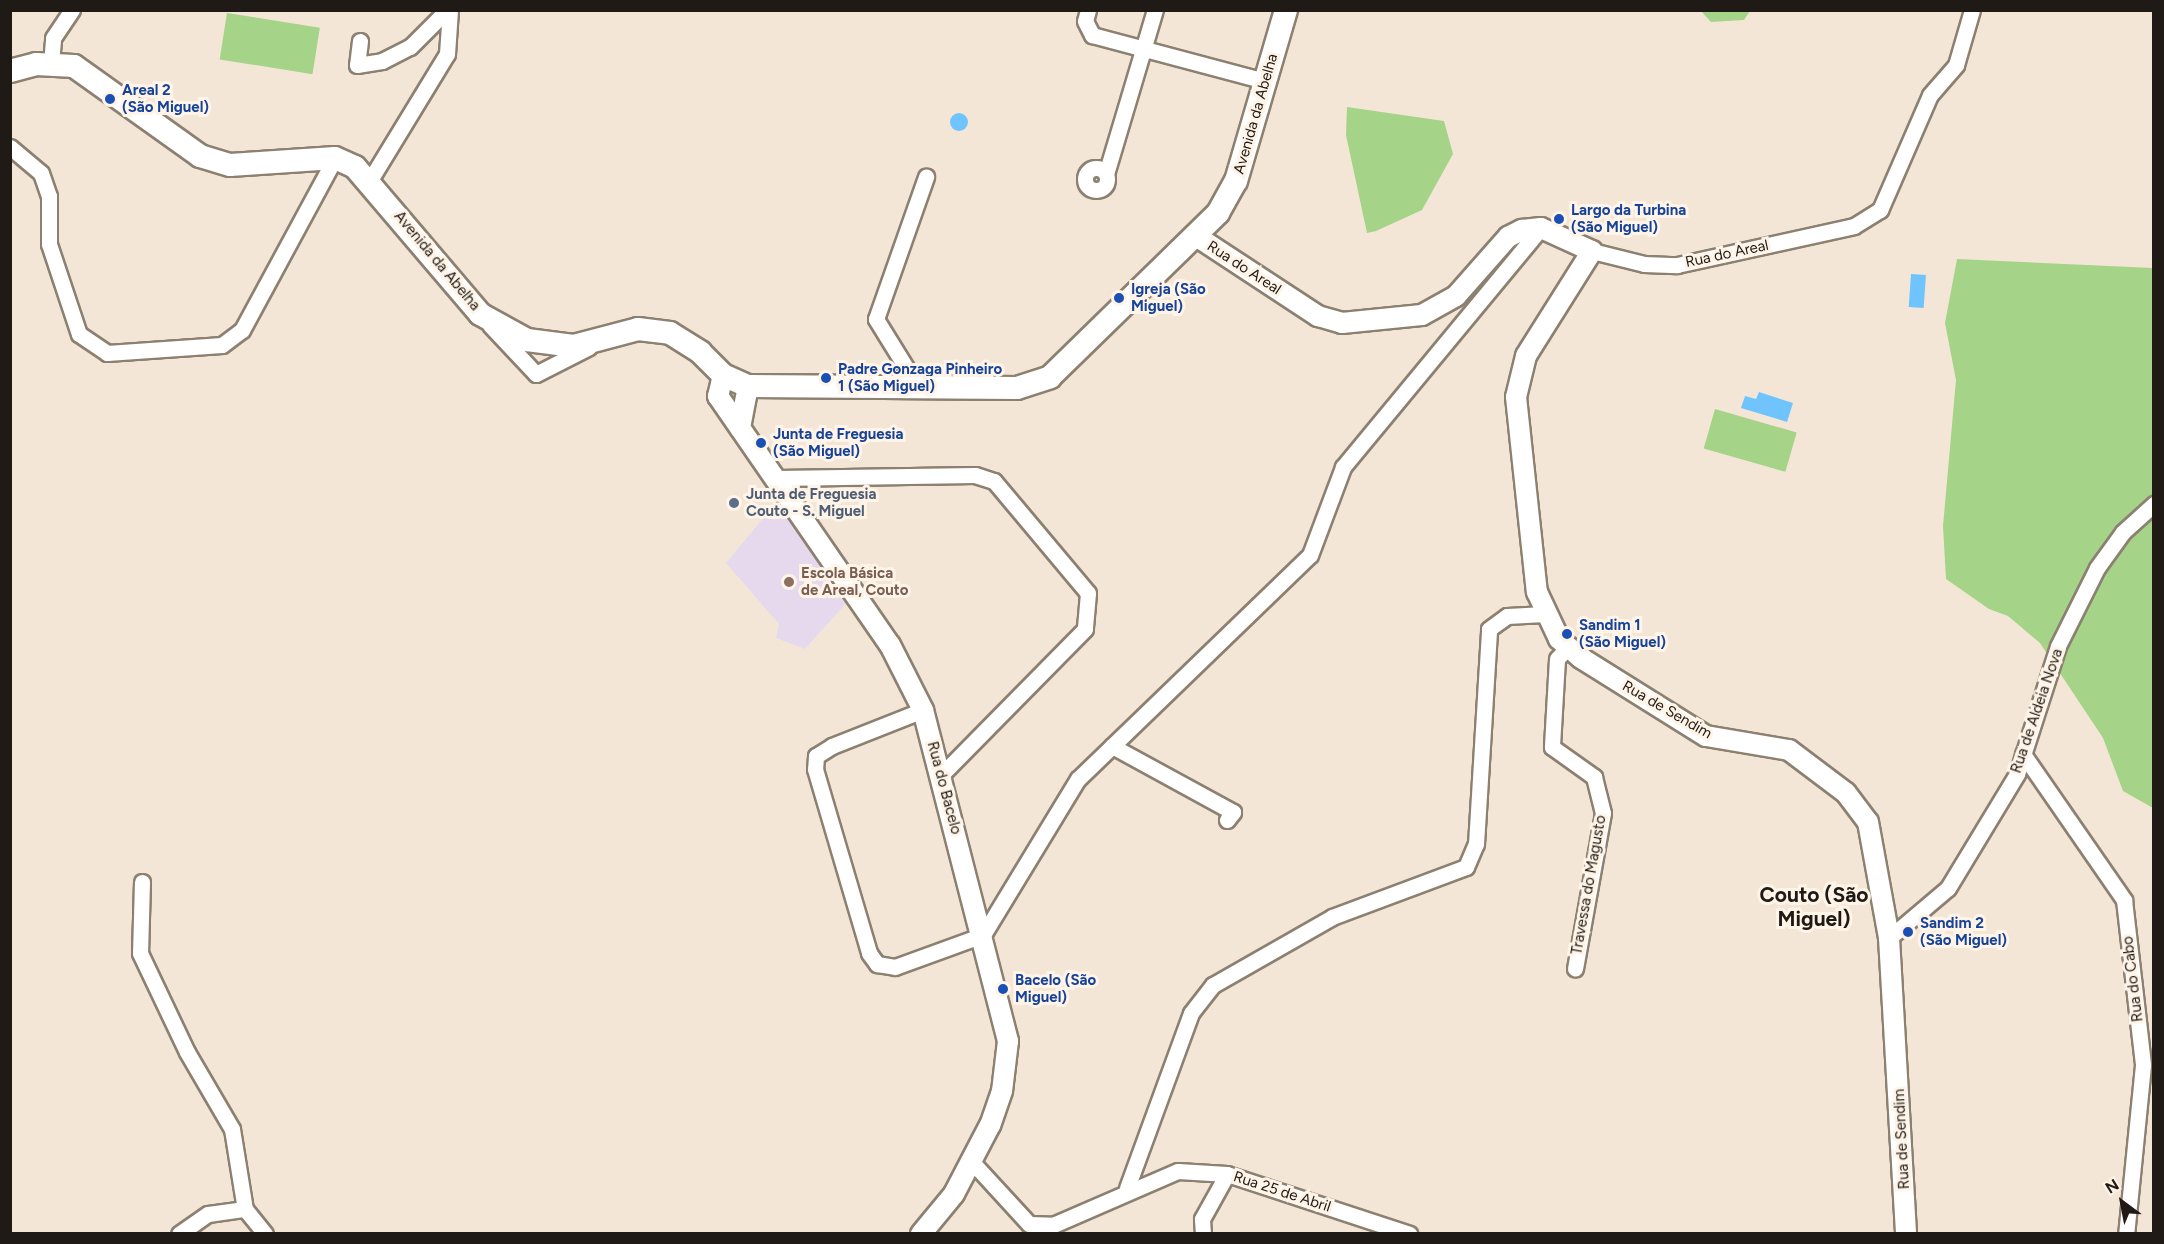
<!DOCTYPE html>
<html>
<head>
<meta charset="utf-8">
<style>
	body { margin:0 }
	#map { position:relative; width:2164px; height:1244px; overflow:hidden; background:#f4e6d6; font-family:Figtree,sans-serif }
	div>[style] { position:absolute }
	.education>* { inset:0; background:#e7d9ed }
	.green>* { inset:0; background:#a5d388; transform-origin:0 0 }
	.water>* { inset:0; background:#6fc4fe; transform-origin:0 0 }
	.round { border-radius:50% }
	.roads { filter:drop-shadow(2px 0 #8c8071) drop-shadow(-2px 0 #8c8071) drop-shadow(0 2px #8c8071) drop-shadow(0 -2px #8c8071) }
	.minor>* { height:15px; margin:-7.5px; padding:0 7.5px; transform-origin:7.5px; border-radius:7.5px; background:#fff }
	.minor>.ring { margin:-7.5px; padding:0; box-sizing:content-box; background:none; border:15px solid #fff; border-radius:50% }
	.tertiary>* { height:20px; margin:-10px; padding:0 10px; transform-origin:10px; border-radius:10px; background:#fff }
	.secondary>* { height:22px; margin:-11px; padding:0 11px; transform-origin:11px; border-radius:11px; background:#fff }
	.dots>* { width:16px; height:16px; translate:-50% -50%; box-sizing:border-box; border:3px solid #fff4e7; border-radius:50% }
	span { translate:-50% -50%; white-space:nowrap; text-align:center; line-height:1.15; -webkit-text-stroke:6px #fff4e7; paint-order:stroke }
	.transit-label { font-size:15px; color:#164399; font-weight:700 }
	.left { translate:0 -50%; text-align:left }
	.street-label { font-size:15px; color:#1f1a15 }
	.service-label { font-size:15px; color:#4e5e75; font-weight:700 }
	.education-label { font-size:15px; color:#785e54; font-weight:700 }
	.district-label { font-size:21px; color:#1f1a15; font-weight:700 }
	.frame { position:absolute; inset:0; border:12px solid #1f1a15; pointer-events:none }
	.north { position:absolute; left:2092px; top:1172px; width:60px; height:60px; -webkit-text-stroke:4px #fff4e7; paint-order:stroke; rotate:328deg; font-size:16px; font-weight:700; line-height:24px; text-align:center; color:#1f1a15 }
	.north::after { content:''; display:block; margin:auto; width:21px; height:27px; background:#1f1a15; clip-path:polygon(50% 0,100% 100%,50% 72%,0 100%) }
</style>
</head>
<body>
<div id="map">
	<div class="education">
		<i style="clip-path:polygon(778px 500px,849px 600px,805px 649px,776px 638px,779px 624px,726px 563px)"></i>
	</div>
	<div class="green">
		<i style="clip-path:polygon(1701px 11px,1750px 11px,1744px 20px,1711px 22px)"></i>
		<i style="left:227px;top:13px;width:94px;height:47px;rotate:9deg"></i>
		<i style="clip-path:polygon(1347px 107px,1444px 121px,1453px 154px,1422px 210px,1376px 231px,1367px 233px,1346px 135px)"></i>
		<i style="clip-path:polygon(1957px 259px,2153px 268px,2153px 808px,2123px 791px,2103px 738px,2040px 643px,2008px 616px,1989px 609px,1946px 579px,1943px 526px,1956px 380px,1945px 323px)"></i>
		<i style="left:1715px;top:409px;width:85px;height:41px;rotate:16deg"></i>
	</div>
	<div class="water">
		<i class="round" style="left:950px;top:113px;width:18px;height:18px"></i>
		<i style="left:1911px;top:274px;width:15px;height:33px;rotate:4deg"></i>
		<i style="clip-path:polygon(1759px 392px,1793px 403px,1787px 422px,1741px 408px,1745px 396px,1756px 399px)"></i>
	</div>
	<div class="roads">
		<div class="minor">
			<i style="left:1088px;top:10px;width:11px;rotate:105deg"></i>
			<i style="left:1085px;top:21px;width:16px;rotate:63deg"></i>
			<i style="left:1092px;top:35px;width:179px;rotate:14.9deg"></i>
			<i style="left:360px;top:41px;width:24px;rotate:97deg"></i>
			<i style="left:357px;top:65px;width:25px;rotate:-9deg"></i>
			<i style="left:382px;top:61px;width:31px;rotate:-27deg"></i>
			<i style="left:410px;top:47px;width:52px;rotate:-45deg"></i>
			<i style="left:51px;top:63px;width:25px;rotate:-85deg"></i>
			<i style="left:53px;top:38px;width:34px;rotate:-56deg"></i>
			<i style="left:10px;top:147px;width:40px;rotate:40deg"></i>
			<i style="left:41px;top:173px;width:24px;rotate:71deg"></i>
			<i style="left:49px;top:196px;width:48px;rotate:90deg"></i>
			<i style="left:49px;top:244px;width:95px;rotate:71.6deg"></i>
			<i style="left:79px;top:334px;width:34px;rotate:34deg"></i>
			<i style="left:107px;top:353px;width:115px;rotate:-4deg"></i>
			<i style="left:222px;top:345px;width:25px;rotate:-37deg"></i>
			<i style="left:242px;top:330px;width:196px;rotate:-61.6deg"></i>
			<i class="ring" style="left:1085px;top:168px;width:7px;height:7px"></i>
			<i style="left:1106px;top:174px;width:171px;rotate:-73.4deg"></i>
			<i style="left:370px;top:180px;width:148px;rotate:-58.6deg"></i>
			<i style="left:447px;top:54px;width:44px;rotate:-86.1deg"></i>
			<i style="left:1592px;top:251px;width:54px;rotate:14deg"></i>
			<i style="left:1644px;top:264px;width:33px;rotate:2deg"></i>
			<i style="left:1677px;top:265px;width:181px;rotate:-12.4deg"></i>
			<i style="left:1854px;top:226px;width:31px;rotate:-32deg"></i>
			<i style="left:1880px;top:210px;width:125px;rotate:-66.5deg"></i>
			<i style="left:1930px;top:95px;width:40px;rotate:-49deg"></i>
			<i style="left:1956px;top:65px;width:57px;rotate:-73.8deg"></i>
			<i style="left:490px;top:325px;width:67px;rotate:46.8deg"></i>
			<i style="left:536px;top:374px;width:59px;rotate:-27deg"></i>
			<i style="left:918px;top:387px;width:80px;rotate:-121.7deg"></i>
			<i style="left:876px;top:319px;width:151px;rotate:-70.6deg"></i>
			<i style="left:777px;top:478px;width:198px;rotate:-0.9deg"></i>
			<i style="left:975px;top:475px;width:20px;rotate:18deg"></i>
			<i style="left:994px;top:481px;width:146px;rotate:50deg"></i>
			<i style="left:1088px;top:593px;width:36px;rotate:95deg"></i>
			<i style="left:1085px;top:629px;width:206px;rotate:134.6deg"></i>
			<i style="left:1568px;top:647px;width:16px;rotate:133deg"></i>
			<i style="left:1557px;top:659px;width:88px;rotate:93.3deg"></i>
			<i style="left:1552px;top:747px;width:52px;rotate:35.5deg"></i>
			<i style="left:1594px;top:777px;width:37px;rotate:76deg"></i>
			<i style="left:1603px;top:813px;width:158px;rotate:100.2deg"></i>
			<i style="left:923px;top:710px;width:98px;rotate:158.4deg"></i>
			<i style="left:832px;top:746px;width:19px;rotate:148deg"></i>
			<i style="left:816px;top:756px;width:13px;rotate:94deg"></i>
			<i style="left:815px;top:769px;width:192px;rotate:73.6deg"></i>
			<i style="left:869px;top:953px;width:14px;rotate:54deg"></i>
			<i style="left:877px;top:964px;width:18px;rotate:9deg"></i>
			<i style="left:895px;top:967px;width:94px;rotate:-20deg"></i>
			<i style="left:983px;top:935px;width:183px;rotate:-58.7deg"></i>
			<i style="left:1078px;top:779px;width:322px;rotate:-44deg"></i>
			<i style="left:1310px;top:555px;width:94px;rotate:-69.4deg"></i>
			<i style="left:1343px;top:467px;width:310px;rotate:-50.4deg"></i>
			<i style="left:1112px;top:746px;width:138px;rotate:28.6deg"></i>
			<i style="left:1233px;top:812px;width:10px;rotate:127deg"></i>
			<i style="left:2023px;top:754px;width:178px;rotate:55.3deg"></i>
			<i style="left:2124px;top:900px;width:166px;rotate:83.4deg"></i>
			<i style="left:2143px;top:1065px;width:170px;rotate:95.7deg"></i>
			<i style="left:142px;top:882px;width:71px;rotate:91.6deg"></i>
			<i style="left:140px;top:953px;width:110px;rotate:64.6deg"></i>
			<i style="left:187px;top:1052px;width:89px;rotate:59.7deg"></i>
			<i style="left:232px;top:1129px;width:81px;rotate:80.8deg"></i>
			<i style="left:1889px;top:938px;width:77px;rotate:-40.3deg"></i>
			<i style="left:1948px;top:888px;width:133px;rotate:-58.8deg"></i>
			<i style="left:2017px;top:774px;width:134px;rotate:-72.2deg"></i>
			<i style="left:2058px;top:646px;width:87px;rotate:-63.4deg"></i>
			<i style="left:2097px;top:568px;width:44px;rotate:-54.2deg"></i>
			<i style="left:2123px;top:532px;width:42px;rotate:-42.1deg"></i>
			<i style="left:973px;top:1163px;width:83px;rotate:47.4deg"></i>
			<i style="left:1029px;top:1224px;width:24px;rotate:2deg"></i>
			<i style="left:1053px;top:1225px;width:136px;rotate:-23.4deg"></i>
			<i style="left:1178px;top:1171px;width:49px;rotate:3.5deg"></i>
			<i style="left:1227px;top:1174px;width:192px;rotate:18.2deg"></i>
			<i style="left:1127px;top:1188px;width:186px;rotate:-69.9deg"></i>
			<i style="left:1191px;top:1013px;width:36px;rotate:-52deg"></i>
			<i style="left:1213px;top:985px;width:137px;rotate:-29.7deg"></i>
			<i style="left:1332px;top:917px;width:143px;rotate:-20.5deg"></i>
			<i style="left:1466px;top:867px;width:25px;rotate:-67deg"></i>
			<i style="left:1476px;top:844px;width:215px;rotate:-86.5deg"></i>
			<i style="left:1489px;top:629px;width:22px;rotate:-36deg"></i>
			<i style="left:1507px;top:616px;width:38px;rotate:-3deg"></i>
			<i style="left:245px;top:1209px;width:32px;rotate:51deg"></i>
			<i style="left:179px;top:1234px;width:35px;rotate:-35deg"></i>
			<i style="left:208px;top:1214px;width:37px;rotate:-8deg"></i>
			<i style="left:1203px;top:1234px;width:15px;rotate:-94deg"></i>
			<i style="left:1202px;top:1219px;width:51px;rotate:-60.9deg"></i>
		</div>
		<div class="tertiary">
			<i style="left:1196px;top:236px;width:146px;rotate:33.3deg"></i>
			<i style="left:1318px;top:316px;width:25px;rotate:16deg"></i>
			<i style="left:1342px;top:323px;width:80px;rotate:-5.7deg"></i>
			<i style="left:1422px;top:315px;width:39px;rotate:-29deg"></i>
			<i style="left:1456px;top:296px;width:79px;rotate:-48.6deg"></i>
			<i style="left:1508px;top:237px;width:16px;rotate:-27deg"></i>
			<i style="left:1522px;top:230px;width:19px;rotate:-6deg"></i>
			<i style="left:1541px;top:228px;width:56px;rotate:24.3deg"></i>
			<i style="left:1592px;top:251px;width:124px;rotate:122.2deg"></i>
			<i style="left:1526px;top:356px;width:42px;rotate:103.7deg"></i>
			<i style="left:1516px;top:397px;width:196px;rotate:83.9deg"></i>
			<i style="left:1537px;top:592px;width:52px;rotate:64.9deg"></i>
			<i style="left:1559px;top:639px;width:29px;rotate:41deg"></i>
			<i style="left:1581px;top:658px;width:147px;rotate:32deg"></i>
			<i style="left:1706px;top:736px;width:84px;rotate:9.6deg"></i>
			<i style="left:1789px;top:750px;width:71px;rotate:37deg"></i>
			<i style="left:1846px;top:793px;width:36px;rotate:53deg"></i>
			<i style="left:1868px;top:822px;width:118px;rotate:79.7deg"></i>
			<i style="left:1889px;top:938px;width:296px;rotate:86.7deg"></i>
			<i style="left:723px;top:375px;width:22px;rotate:103deg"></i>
			<i style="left:718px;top:396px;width:303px;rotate:55.4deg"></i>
			<i style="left:890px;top:645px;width:73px;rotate:63.1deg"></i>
			<i style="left:923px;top:710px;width:342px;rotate:75.6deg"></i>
			<i style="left:1008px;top:1041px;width:50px;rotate:96.8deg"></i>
			<i style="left:1002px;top:1091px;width:36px;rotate:109deg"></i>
			<i style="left:990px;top:1125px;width:78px;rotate:117.6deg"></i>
			<i style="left:954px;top:1194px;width:52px;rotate:129.5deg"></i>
			<i style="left:740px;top:428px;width:43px;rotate:-79.2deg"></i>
		</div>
		<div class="secondary">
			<i style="left:10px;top:71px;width:27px;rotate:-15deg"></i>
			<i style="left:36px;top:64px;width:38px;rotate:3deg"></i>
			<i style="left:74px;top:66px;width:155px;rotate:35.5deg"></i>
			<i style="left:200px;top:156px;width:31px;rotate:17deg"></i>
			<i style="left:230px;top:165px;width:105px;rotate:-3.8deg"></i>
			<i style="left:335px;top:158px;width:22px;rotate:24deg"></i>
			<i style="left:355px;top:167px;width:193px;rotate:49.6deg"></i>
			<i style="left:480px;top:314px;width:54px;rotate:29deg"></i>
			<i style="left:527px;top:340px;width:47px;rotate:7.3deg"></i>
			<i style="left:574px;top:346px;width:66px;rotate:-14.9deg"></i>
			<i style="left:638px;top:329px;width:32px;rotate:7deg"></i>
			<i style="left:670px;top:333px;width:36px;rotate:32deg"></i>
			<i style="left:700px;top:352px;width:33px;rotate:45deg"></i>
			<i style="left:723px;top:375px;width:27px;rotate:24deg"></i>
			<i style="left:748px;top:386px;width:269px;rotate:0.4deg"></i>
			<i style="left:1017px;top:388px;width:35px;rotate:-18deg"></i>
			<i style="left:1050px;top:377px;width:235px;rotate:-44.3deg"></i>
			<i style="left:1218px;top:213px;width:37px;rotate:-61deg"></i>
			<i style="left:1236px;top:181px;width:178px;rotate:-73.7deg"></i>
		</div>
	</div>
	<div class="dots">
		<i style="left:110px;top:99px;background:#1a4fb4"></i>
		<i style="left:1559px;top:219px;background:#1a4fb4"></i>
		<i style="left:1119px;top:298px;background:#1a4fb4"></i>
		<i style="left:826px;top:378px;background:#1a4fb4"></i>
		<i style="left:761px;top:443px;background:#1a4fb4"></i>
		<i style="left:734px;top:503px;background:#5c6f8a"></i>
		<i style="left:789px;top:582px;background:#8d6e63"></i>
		<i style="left:1567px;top:634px;background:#1a4fb4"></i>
		<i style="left:1908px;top:932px;background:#1a4fb4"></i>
		<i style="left:1003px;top:989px;background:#1a4fb4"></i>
	</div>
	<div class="transit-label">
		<span class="left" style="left:122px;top:99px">Areal 2<br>(São Miguel)</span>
		<span class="left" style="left:1571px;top:219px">Largo da Turbina<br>(São Miguel)</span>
		<span class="left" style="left:1131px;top:298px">Igreja (São<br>Miguel)</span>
		<span class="left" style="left:838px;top:378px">Padre Gonzaga Pinheiro<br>1 (São Miguel)</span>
		<span class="left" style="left:773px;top:443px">Junta de Freguesia<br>(São Miguel)</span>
		<span class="left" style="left:1579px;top:634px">Sandim 1<br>(São Miguel)</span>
		<span class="left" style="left:1920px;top:932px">Sandim 2<br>(São Miguel)</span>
		<span class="left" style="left:1015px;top:989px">Bacelo (São<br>Miguel)</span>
	</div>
	<div class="street-label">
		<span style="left:1256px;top:114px;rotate:-74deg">Avenida da Abelha</span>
		<span style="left:1727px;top:254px;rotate:-12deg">Rua do Areal</span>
		<span style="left:437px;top:261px;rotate:50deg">Avenida da Abelha</span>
		<span style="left:1244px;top:268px;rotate:33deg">Rua do Areal</span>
		<span style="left:1667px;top:710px;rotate:30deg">Rua de Sendim</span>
		<span style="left:2037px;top:711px;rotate:-71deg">Rua de Aldeia Nova</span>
		<span style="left:944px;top:788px;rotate:75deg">Rua do Bacelo</span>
		<span style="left:1589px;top:885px;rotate:-80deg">Travessa do Magusto</span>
		<span style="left:2133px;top:979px;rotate:-97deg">Rua do Cabo</span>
		<span style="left:1902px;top:1139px;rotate:-93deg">Rua de Sendim</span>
		<span style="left:1282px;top:1192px;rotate:18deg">Rua 25 de Abril</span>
	</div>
	<div class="service-label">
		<span class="left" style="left:746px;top:503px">Junta de Freguesia<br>Couto - S. Miguel</span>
	</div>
	<div class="education-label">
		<span class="left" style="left:801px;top:582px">Escola Básica<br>de Areal, Couto</span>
	</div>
	<div class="district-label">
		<span style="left:1814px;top:907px">Couto (São<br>Miguel)</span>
	</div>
	<div class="frame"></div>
	<div class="north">N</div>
</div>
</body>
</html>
